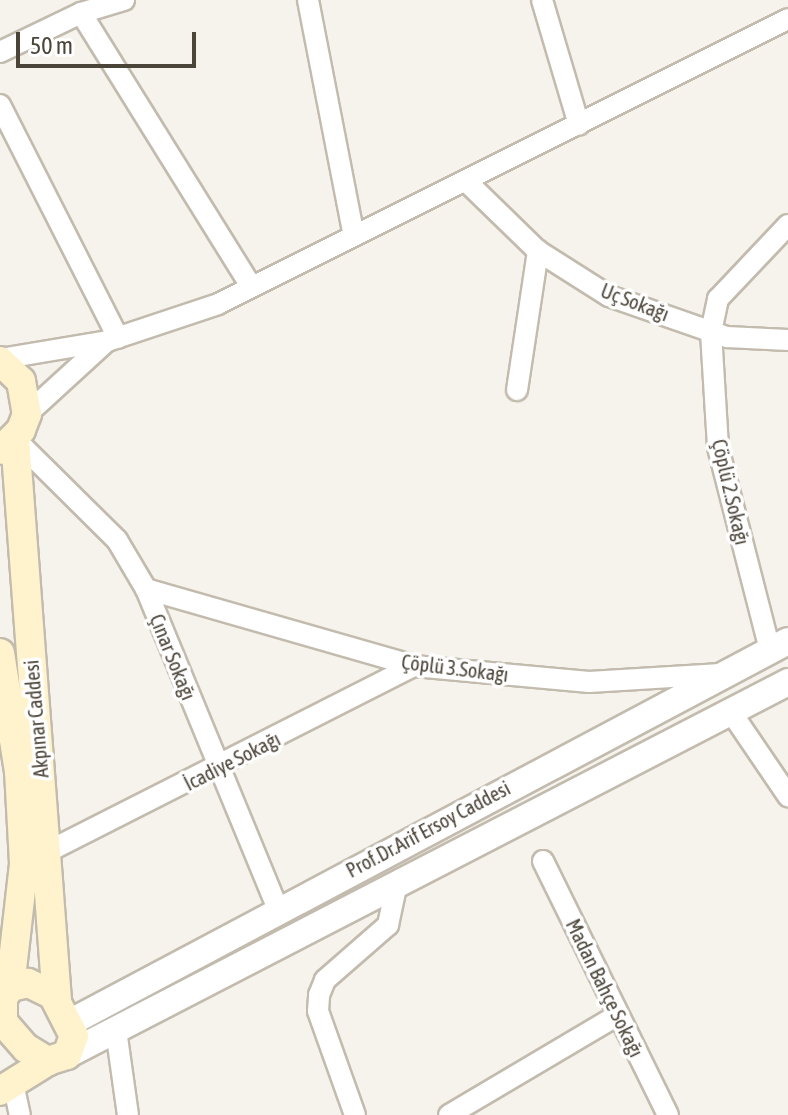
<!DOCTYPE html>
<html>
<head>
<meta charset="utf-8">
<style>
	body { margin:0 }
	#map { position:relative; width:788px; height:1115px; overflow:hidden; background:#f6f3ec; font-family:"Asap Condensed",sans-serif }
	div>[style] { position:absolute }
	.roads { filter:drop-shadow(2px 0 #c2bbae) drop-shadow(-2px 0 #c2bbae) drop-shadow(0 2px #c2bbae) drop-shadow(0 -2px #c2bbae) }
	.minor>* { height:20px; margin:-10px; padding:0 10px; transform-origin:10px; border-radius:10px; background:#fff }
	.tertiary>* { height:26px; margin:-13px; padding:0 13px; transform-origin:13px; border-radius:13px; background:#fff }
	.secondary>* { height:28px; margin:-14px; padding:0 14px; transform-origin:14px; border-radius:14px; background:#fff3cd }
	span { translate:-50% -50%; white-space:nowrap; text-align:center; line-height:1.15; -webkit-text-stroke:7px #fff; paint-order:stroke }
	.street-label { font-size:20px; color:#4b4439 }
	.scale { position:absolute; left:16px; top:32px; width:180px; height:36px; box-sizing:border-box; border:4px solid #4b4439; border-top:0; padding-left:10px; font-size:24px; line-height:28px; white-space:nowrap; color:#4b4439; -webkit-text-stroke:6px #fff; paint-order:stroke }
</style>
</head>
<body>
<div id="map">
	<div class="roads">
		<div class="minor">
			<i style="left:308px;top:0;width:240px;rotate:79deg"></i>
			<i style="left:542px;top:0;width:130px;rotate:73.5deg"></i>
			<i style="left:81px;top:13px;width:322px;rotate:58.1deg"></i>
			<i style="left:0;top:52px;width:90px;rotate:-25.7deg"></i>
			<i style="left:81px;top:13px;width:45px;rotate:-16.8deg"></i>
			<i style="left:0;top:105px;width:261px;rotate:63.1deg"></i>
			<i style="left:468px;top:183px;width:98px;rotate:44.2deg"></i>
			<i style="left:538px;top:251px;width:84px;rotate:32.4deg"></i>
			<i style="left:609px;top:296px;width:125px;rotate:19.2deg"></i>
			<i style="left:727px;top:337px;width:61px;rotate:2.8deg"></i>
			<i style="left:0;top:359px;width:109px;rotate:-9.5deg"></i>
			<i style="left:107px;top:341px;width:117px;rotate:-18.4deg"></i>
			<i style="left:218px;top:304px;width:637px;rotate:-26.57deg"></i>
			<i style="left:517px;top:390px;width:141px;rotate:-81.4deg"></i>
			<i style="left:27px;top:414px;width:108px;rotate:-42.4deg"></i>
			<i style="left:15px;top:439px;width:144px;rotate:44.7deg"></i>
			<i style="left:117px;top:540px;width:57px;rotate:59.4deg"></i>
			<i style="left:146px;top:589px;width:347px;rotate:67.6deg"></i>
			<i style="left:146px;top:589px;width:279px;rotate:16deg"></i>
			<i style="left:414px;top:666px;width:176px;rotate:5.2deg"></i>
			<i style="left:589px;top:682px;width:132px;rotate:-3.5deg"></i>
			<i style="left:770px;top:650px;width:210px;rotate:-104.4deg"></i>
			<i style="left:718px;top:447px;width:115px;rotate:-93.5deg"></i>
			<i style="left:711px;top:332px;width:34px;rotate:-78deg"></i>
			<i style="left:718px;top:299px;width:102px;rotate:-46.6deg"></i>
			<i style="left:731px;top:712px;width:102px;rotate:55.8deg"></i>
			<i style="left:49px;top:851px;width:409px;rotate:-26.9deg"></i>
			<i style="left:543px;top:861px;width:283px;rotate:63.8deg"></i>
			<i style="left:116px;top:1030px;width:86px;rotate:82deg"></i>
			<i style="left:13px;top:1083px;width:33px;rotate:78deg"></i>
			<i style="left:355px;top:1115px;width:110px;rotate:-109.6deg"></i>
			<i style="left:318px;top:1011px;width:16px;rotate:-86deg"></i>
			<i style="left:319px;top:995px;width:16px;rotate:-68deg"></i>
			<i style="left:325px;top:980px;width:84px;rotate:-41.1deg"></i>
			<i style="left:388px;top:925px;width:40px;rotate:-78deg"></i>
			<i style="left:449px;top:1115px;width:196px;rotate:-30.6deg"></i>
		</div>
		<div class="tertiary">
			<i style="left:71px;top:1022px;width:812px;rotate:-27.99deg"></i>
			<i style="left:67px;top:1055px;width:812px;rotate:-27.35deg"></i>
		</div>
		<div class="secondary">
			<i style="left:0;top:361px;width:29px;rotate:44deg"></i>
			<i style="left:21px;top:381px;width:34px;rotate:80deg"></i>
			<i style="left:27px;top:414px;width:17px;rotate:111deg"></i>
			<i style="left:21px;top:430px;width:28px;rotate:135deg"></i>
			<i style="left:15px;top:439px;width:563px;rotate:85.72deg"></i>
			<i style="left:0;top:653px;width:120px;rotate:80.9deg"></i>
			<i style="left:19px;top:771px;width:93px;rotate:86.9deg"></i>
			<i style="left:24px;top:864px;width:124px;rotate:96.5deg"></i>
			<i style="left:0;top:1091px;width:57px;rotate:-32deg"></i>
			<i style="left:48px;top:1061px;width:20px;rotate:-18deg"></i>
			<i style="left:67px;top:1055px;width:20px;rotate:-70deg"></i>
			<i style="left:74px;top:1036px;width:46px;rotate:-117.1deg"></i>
			<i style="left:53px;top:995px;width:28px;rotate:-154deg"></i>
			<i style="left:28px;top:983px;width:18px;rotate:167deg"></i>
			<i style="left:10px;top:987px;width:13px;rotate:122deg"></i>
			<i style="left:3px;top:998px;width:24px;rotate:90deg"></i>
			<i style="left:3px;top:1022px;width:35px;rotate:49deg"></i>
			<i style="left:26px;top:1048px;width:26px;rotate:31deg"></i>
		</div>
	</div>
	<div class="street-label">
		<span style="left:635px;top:302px;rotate:21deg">Uç Sokağı</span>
		<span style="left:731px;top:492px;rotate:77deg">Çöplü 2.Sokağı</span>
		<span style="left:173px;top:657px;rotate:68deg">Çınar Sokağı</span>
		<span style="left:455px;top:668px;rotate:7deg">Çöplü 3.Sokağı</span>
		<span style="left:36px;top:719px;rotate:-95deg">Akpınar Caddesi</span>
		<span style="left:232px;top:761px;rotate:-27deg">İcadiye Sokağı</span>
		<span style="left:428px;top:829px;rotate:-28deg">Prof.Dr.Arif Ersoy Caddesi</span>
		<span style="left:605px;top:988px;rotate:64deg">Madan Bahçe Sokağı</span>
	</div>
	<div class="scale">50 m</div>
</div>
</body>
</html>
